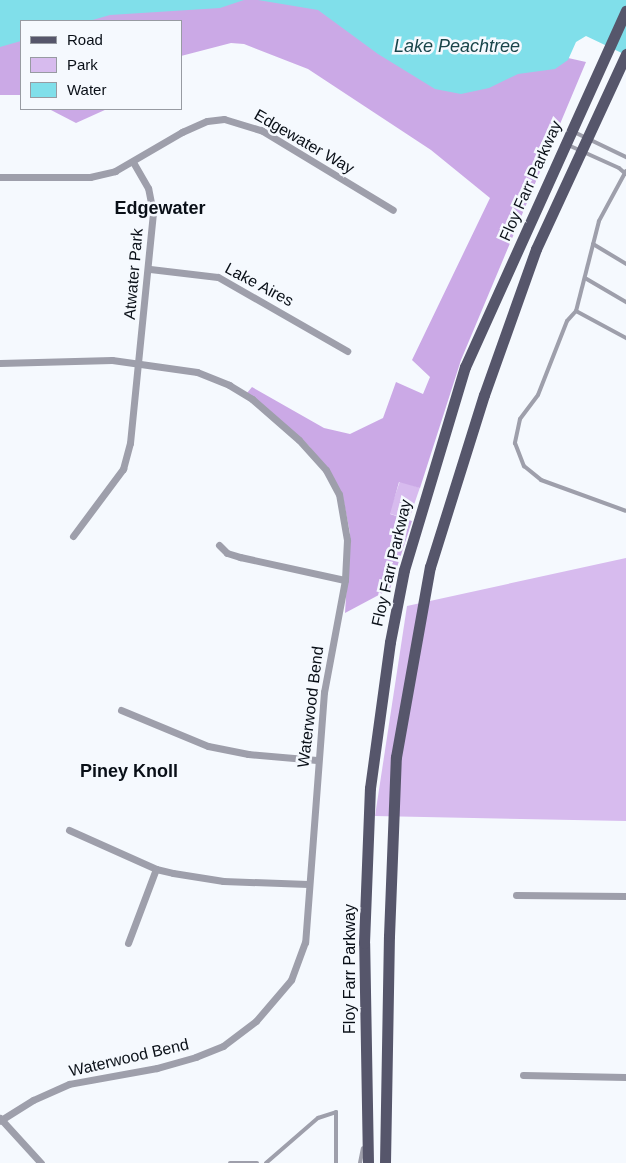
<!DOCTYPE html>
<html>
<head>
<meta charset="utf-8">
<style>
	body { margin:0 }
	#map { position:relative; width:626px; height:1163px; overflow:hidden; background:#f5f9fe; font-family:Arial,sans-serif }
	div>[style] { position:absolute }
	.green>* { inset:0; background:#d7bbee; transform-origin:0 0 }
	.forest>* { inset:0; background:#cba9e6; transform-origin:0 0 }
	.water>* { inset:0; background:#80dfea }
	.service>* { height:4px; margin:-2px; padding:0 2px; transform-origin:2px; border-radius:2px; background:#9e9fab }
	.minor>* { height:7px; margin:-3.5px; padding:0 3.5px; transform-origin:3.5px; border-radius:3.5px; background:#9e9fab }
	.primary>* { height:11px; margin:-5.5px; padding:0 5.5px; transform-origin:5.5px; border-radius:5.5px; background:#56566b }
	span { translate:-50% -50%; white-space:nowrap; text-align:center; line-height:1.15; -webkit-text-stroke:5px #f5f9fe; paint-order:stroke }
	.street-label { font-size:16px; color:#090f17 }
	.water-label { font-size:18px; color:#19454a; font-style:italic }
	.neighbourhood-label { font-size:18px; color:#090f17; font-weight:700 }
	.legend { position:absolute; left:20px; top:20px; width:162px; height:90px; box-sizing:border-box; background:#f5f9fe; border:1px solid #979ba2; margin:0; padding:6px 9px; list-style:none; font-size:15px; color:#090f17 }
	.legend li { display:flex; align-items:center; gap:10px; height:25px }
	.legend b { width:25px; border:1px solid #979ba2 }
</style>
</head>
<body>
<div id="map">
	<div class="green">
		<i style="left:400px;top:481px;width:21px;height:34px;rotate:19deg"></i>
		<i style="clip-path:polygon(626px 558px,626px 821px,375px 816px,407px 606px)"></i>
	</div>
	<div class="forest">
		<i style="clip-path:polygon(119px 0,310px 0,586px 62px,461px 360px,420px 488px,399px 482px,390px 514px,412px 521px,390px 589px,345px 613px,350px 533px,342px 493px,309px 446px,247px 393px,252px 387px,324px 428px,350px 434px,383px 418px,396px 382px,423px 394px,430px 377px,412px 360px,490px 198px,431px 150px,308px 69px,244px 44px,231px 43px,181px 56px,181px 21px,40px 21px)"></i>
		<i style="left:21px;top:27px;width:68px;height:22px;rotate:90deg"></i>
		<i style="clip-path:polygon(49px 109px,107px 109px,76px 123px)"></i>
	</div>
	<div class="water">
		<i style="clip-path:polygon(0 0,244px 0,220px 8px,110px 15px,89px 21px,21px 21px,21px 41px,0 47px)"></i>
		<i style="clip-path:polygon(258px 0,626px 0,626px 55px,586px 36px,576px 42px,568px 60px,555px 69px,518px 74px,489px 88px,461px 94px,435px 89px,378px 54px,318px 10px)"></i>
	</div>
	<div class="service">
		<i style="left:574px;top:132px;width:58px;rotate:25.7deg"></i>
		<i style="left:568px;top:145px;width:56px;rotate:24.3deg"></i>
		<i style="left:619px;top:168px;width:9px;rotate:41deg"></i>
		<i style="left:626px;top:171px;width:57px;rotate:118.4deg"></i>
		<i style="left:599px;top:221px;width:93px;rotate:104.3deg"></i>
		<i style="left:576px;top:311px;width:13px;rotate:132deg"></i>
		<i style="left:567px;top:321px;width:79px;rotate:111.4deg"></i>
		<i style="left:538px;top:395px;width:30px;rotate:127deg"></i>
		<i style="left:520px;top:419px;width:25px;rotate:102deg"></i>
		<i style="left:515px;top:443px;width:25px;rotate:69deg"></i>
		<i style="left:524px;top:466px;width:22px;rotate:39deg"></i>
		<i style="left:541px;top:480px;width:90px;rotate:20deg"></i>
		<i style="left:593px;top:244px;width:39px;rotate:31deg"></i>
		<i style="left:585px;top:278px;width:48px;rotate:30.3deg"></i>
		<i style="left:576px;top:311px;width:57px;rotate:28.4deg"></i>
		<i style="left:230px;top:1163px;width:27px"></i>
		<i style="left:266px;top:1163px;width:69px;rotate:-40.9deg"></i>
		<i style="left:318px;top:1118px;width:19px;rotate:-18deg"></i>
		<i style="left:336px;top:1112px;width:51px;rotate:90deg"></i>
		<i style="left:360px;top:1163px;width:15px;rotate:-79deg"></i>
	</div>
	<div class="minor">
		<i style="left:0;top:177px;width:90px"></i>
		<i style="left:90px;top:177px;width:26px;rotate:-13deg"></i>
		<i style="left:115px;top:171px;width:78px;rotate:-30.2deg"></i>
		<i style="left:182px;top:132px;width:27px;rotate:-24deg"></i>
		<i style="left:207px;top:121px;width:17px;rotate:-7deg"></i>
		<i style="left:224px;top:119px;width:39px;rotate:17deg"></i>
		<i style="left:261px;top:130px;width:154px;rotate:31.2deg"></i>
		<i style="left:150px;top:269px;width:68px;rotate:6.7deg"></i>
		<i style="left:218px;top:277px;width:149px;rotate:29.8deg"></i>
		<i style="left:0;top:363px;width:112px;rotate:-1.5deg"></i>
		<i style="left:112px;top:360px;width:86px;rotate:8deg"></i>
		<i style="left:197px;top:372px;width:35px;rotate:22deg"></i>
		<i style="left:229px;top:385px;width:27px;rotate:31deg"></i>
		<i style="left:252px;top:399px;width:62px;rotate:41.1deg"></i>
		<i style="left:299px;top:440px;width:40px;rotate:48deg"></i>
		<i style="left:326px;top:470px;width:27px;rotate:62deg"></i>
		<i style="left:339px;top:494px;width:47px;rotate:80.1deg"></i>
		<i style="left:347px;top:540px;width:40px;rotate:92.9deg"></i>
		<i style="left:345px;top:580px;width:114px;rotate:100.6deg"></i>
		<i style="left:324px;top:692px;width:251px;rotate:94.3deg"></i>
		<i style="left:305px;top:942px;width:40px;rotate:110.2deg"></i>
		<i style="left:291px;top:980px;width:54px;rotate:130.5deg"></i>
		<i style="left:256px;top:1021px;width:41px;rotate:142.9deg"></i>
		<i style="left:223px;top:1046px;width:29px;rotate:158deg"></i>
		<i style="left:196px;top:1057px;width:41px;rotate:164.2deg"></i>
		<i style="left:157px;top:1068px;width:89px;rotate:169.7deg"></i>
		<i style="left:69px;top:1084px;width:39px;rotate:156deg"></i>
		<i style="left:33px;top:1100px;width:39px;rotate:148deg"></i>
		<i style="left:73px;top:536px;width:84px;rotate:-53.3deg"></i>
		<i style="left:123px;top:469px;width:27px;rotate:-75deg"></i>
		<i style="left:130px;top:443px;width:231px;rotate:-84.3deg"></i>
		<i style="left:153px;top:213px;width:25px;rotate:-101deg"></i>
		<i style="left:148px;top:188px;width:30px;rotate:-120deg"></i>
		<i style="left:219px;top:545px;width:11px;rotate:45deg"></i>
		<i style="left:227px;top:553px;width:14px;rotate:17deg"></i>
		<i style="left:240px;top:557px;width:107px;rotate:12.4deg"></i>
		<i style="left:121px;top:710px;width:94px;rotate:22.5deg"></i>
		<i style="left:208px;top:746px;width:41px;rotate:11.3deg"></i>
		<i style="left:248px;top:754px;width:69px;rotate:5deg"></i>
		<i style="left:69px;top:830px;width:95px;rotate:24.1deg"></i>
		<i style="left:156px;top:869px;width:17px;rotate:13deg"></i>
		<i style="left:173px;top:873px;width:51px;rotate:9.1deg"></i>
		<i style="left:223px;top:881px;width:85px;rotate:2deg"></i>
		<i style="left:516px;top:895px;width:110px;rotate:0.5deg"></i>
		<i style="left:128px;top:943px;width:79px;rotate:-69.3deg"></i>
		<i style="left:523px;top:1075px;width:103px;rotate:1.1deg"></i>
		<i style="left:0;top:1118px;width:61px;rotate:47.7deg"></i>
	</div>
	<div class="primary">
		<i style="left:368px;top:1163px;width:220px;rotate:-91deg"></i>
		<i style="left:364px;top:943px;width:155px;rotate:-87.8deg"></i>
		<i style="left:370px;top:788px;width:147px;rotate:-82.2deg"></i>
		<i style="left:390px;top:642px;width:73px;rotate:-79deg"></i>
		<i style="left:404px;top:570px;width:212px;rotate:-73.3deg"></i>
		<i style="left:465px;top:367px;width:391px;rotate:-65.7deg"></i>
		<i style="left:385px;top:1163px;width:227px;rotate:-89deg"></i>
		<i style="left:389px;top:936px;width:179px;rotate:-87.8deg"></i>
		<i style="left:396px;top:757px;width:193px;rotate:-79.9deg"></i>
		<i style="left:430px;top:567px;width:180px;rotate:-72.6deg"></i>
		<i style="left:484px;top:395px;width:155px;rotate:-70.4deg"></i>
		<i style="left:536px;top:249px;width:215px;rotate:-65.2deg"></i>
	</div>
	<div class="street-label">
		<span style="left:304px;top:142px;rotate:30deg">Edgewater Way</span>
		<span style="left:531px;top:181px;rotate:-66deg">Floy Farr Parkway</span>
		<span style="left:134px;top:274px;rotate:-85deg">Atwater Park</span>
		<span style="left:259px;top:285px;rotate:28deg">Lake Aires</span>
		<span style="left:392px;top:563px;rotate:-77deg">Floy Farr Parkway</span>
		<span style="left:311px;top:707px;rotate:-83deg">Waterwood Bend</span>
		<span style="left:350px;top:969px;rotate:-90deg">Floy Farr Parkway</span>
		<span style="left:129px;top:1058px;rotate:-13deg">Waterwood Bend</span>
	</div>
	<div class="water-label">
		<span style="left:457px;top:46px">Lake Peachtree</span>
	</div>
	<div class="neighbourhood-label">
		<span style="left:160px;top:208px">Edgewater</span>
		<span style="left:129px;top:771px">Piney Knoll</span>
	</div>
	<ul class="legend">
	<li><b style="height:6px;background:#56566b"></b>Road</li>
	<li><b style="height:14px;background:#d7bbee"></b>Park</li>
	<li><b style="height:14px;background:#80dfea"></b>Water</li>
	</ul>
</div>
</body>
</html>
